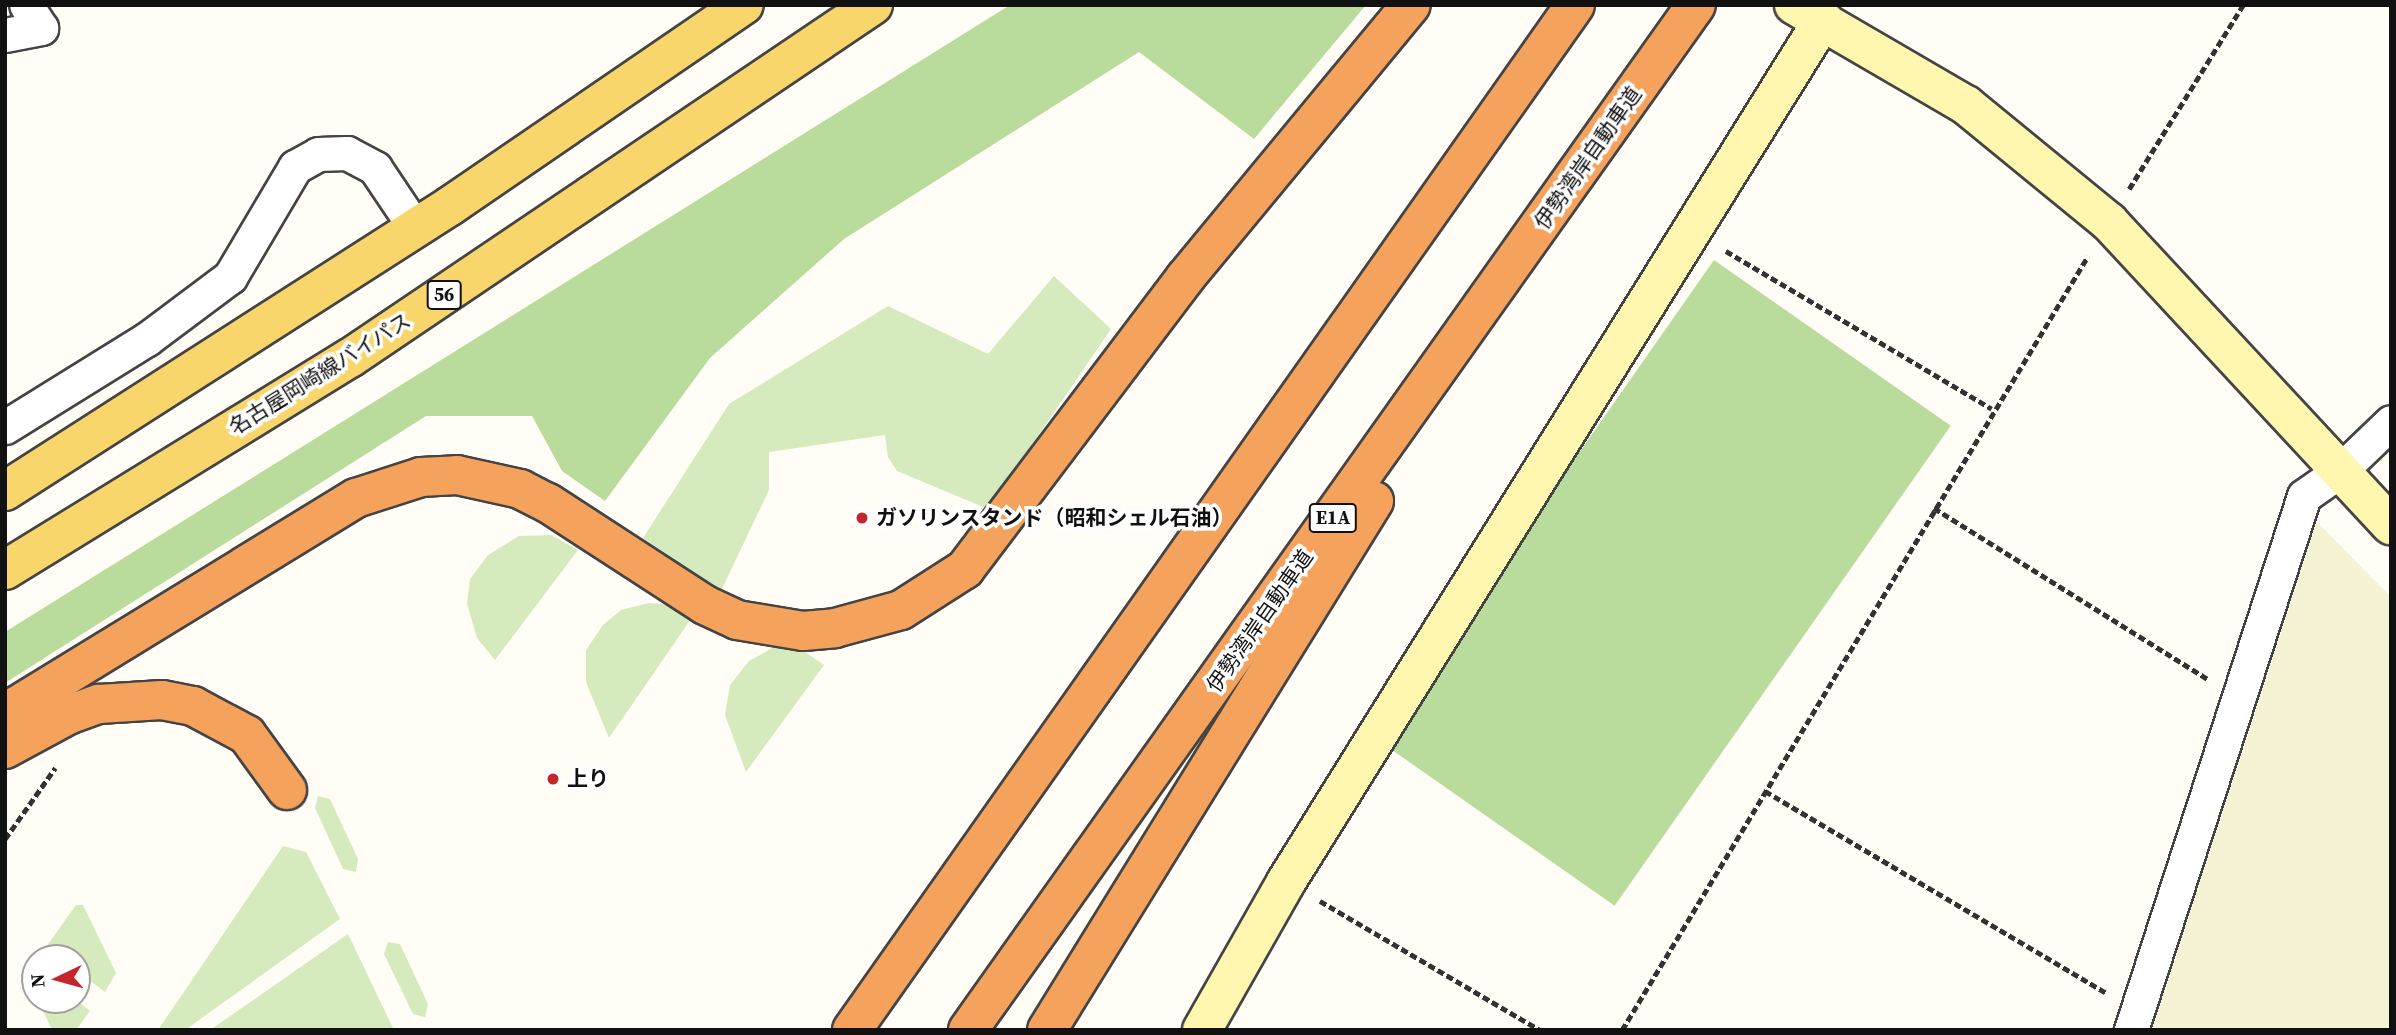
<!DOCTYPE html>
<html>
<head>
<meta charset="utf-8">
<style>
	body { margin:0 }
	#map { position:relative; width:2396px; height:1035px; overflow:hidden; background:#fffdf5; font-family:"Source Serif 4","Noto Sans JP",serif }
	div>[style] { position:absolute }
	.farmland>* { inset:0; background:#f6f3d4 }
	.green>* { inset:0; background:#d5ebbd }
	.forest>* { inset:0; background:#b9dc9c; transform-origin:0 0 }
	.path>* { height:4.5px; margin-top:-2.25px; transform-origin:0; background:repeating-linear-gradient(90deg,#333 0 7px,transparent 0 10.5px) }
	.roads { filter:drop-shadow(2px 0 #444) drop-shadow(-2px 0 #444) drop-shadow(0 2px #444) drop-shadow(0 -2px #444) }
	.street>* { height:33px; margin:-16.5px; padding:0 16.5px; transform-origin:16.5px; border-radius:16.5px; background:#fff }
	.secondary>* { height:38px; margin:-19px; padding:0 19px; transform-origin:19px; border-radius:19px; background:#fff6b0 }
	.primary>* { height:38px; margin:-19px; padding:0 19px; transform-origin:19px; border-radius:19px; background:#f9d66b }
	.highway>* { height:38px; margin:-19px; padding:0 19px; transform-origin:19px; border-radius:19px; background:#f5a25d }
	.dots>* { width:19px; height:19px; translate:-50% -50%; box-sizing:border-box; border:4px solid #fff; border-radius:50% }
	span { translate:-50% -50%; white-space:nowrap; text-align:center; line-height:1.15; -webkit-text-stroke:7px #fff; paint-order:stroke }
	.shield-label span { padding:2px 5px; background:#fff; border:2px solid; border-radius:5px; -webkit-text-stroke-width:0 }
	.shield-label { font-size:19px; color:#111; font-weight:700 }
	.street-label { font-size:21px; color:#111 }
	.poi-label { font-size:21px; color:#111; font-weight:700 }
	.left { translate:0 -50%; text-align:left }
	.frame { position:absolute; inset:0; border:7px solid #111; pointer-events:none }
	.north { position:absolute; left:21px; top:944px; width:70px; height:70px; box-sizing:border-box; background:#fff; border:2px solid #a0a0a0; border-radius:50%; rotate:265deg; font-size:19px; font-weight:700; line-height:28px; text-align:center; color:#111 }
	.north::after { content:''; display:block; margin:auto; width:24px; height:32px; background:#c4262e; clip-path:polygon(50% 0,100% 100%,50% 72%,0 100%) }
</style>
</head>
<body>
<div id="map">
	<div class="farmland">
		<i style="clip-path:polygon(2317px 522px,2391px 597px,2391px 1030px,2152px 1030px)"></i>
	</div>
	<div class="green">
		<i style="clip-path:polygon(1054px 276px,1111px 329px,988px 509px,897px 471px,888px 457px,885px 435px,769px 452px,769px 490px,721px 591px,643px 538px,729px 404px,888px 306px,988px 354px)"></i>
		<i style="clip-path:polygon(551px 535px,578px 550px,495px 660px,477px 638px,467px 604px,470px 579px,488px 555px,519px 536px)"></i>
		<i style="clip-path:polygon(649px 603px,672px 605px,693px 616px,609px 738px,586px 682px,586px 650px,603px 625px,621px 610px)"></i>
		<i style="clip-path:polygon(776px 646px,798px 647px,824px 665px,746px 772px,725px 715px,730px 685px,749px 661px)"></i>
		<i style="clip-path:polygon(318px 796px,330px 799px,358px 859px,356px 872px,343px 869px,315px 808px)"></i>
		<i style="clip-path:polygon(283px 846px,306px 852px,340px 919px,185px 1030px,158px 1030px)"></i>
		<i style="clip-path:polygon(76px 905px,83px 905px,116px 973px,105px 992px,77px 971px,77px 958px,60px 958px,46px 947px)"></i>
		<i style="clip-path:polygon(348px 934px,394px 1030px,210px 1030px)"></i>
		<i style="clip-path:polygon(388px 942px,400px 944px,428px 1004px,425px 1017px,413px 1014px,384px 954px)"></i>
		<i style="clip-path:polygon(38px 1000px,76px 1000px,90px 1011px,76px 1030px,52px 1030px)"></i>
	</div>
	<div class="forest">
		<i style="clip-path:polygon(1010px 5px,1366px 5px,1254px 139px,1139px 52px,844px 239px,710px 358px,605px 501px,562px 471px,532px 416px,426px 416px,5px 683px,5px 632px)"></i>
		<i style="left:1714px;top:260px;width:289px;height:586px;rotate:35deg"></i>
	</div>
	<div class="path">
		<i style="left:2129px;top:189px;width:216px;rotate:-58.2deg"></i>
		<i style="left:1726px;top:251px;width:309px;rotate:30.7deg"></i>
		<i style="left:1934px;top:508px;width:323px;rotate:32deg"></i>
		<i style="left:1765px;top:791px;width:396px;rotate:30.6deg"></i>
		<i style="left:5px;top:839px;width:87px;rotate:-54.8deg"></i>
		<i style="left:1320px;top:901px;width:255px;rotate:30.4deg"></i>
		<i style="left:1622px;top:1030px;width:903px;rotate:-58.95deg"></i>
	</div>
	<div class="roads">
		<div class="street">
			<i style="left:5px;top:35px;width:37px;rotate:-11deg"></i>
			<i style="left:41px;top:28px;width:27px;rotate:-123deg"></i>
			<i style="left:5px;top:427px;width:167px;rotate:-31.8deg"></i>
			<i style="left:147px;top:339px;width:104px;rotate:-36.8deg"></i>
			<i style="left:230px;top:277px;width:128px;rotate:-59.4deg"></i>
			<i style="left:295px;top:167px;width:26px;rotate:-29deg"></i>
			<i style="left:318px;top:154px;width:29px;rotate:-2deg"></i>
			<i style="left:347px;top:153px;width:32px;rotate:28deg"></i>
			<i style="left:375px;top:168px;width:73px;rotate:56.1deg"></i>
			<i style="left:2131px;top:1030px;width:561px;rotate:-72.05deg"></i>
			<i style="left:2304px;top:496px;width:45px;rotate:-35.1deg"></i>
			<i style="left:2341px;top:470px;width:69px;rotate:-43.8deg"></i>
		</div>
		<div class="secondary">
			<i style="left:1794px;top:5px;width:199px;rotate:30.2deg"></i>
			<i style="left:1966px;top:105px;width:185px;rotate:39.3deg"></i>
			<i style="left:2109px;top:222px;width:414px;rotate:47.1deg"></i>
			<i style="left:1202px;top:1030px;width:170px;rotate:-60.4deg"></i>
			<i style="left:1286px;top:882px;width:1016px;rotate:-58.08deg"></i>
		</div>
		<div class="primary">
			<i style="left:5px;top:491px;width:528px;rotate:-32.64deg"></i>
			<i style="left:450px;top:206px;width:356px;rotate:-34.4deg"></i>
			<i style="left:5px;top:570px;width:405px;rotate:-31.6deg"></i>
			<i style="left:350px;top:358px;width:631px;rotate:-34.02deg"></i>
		</div>
		<div class="highway">
			<i style="left:5px;top:713px;width:412px;rotate:-31.5deg"></i>
			<i style="left:356px;top:498px;width:68px;rotate:-17.9deg"></i>
			<i style="left:421px;top:477px;width:36px;rotate:-3deg"></i>
			<i style="left:457px;top:475px;width:65px;rotate:12.5deg"></i>
			<i style="left:520px;top:489px;width:31px;rotate:27deg"></i>
			<i style="left:548px;top:503px;width:187px;rotate:33deg"></i>
			<i style="left:705px;top:605px;width:35px;rotate:25deg"></i>
			<i style="left:737px;top:620px;width:67px;rotate:9.5deg"></i>
			<i style="left:803px;top:631px;width:32px;rotate:-5deg"></i>
			<i style="left:835px;top:628px;width:68px;rotate:-15.3deg"></i>
			<i style="left:901px;top:610px;width:76px;rotate:-32.6deg"></i>
			<i style="left:965px;top:569px;width:365px;rotate:-52.9deg"></i>
			<i style="left:1185px;top:278px;width:354px;rotate:-50.4deg"></i>
			<i style="left:5px;top:749px;width:72px;rotate:-28.4deg"></i>
			<i style="left:68px;top:715px;width:33px;rotate:-20deg"></i>
			<i style="left:99px;top:704px;width:63px;rotate:-3.6deg"></i>
			<i style="left:162px;top:700px;width:32px;rotate:11deg"></i>
			<i style="left:193px;top:706px;width:61px;rotate:28.2deg"></i>
			<i style="left:247px;top:735px;width:68px;rotate:54deg"></i>
			<i style="left:852px;top:1030px;width:1254px;rotate:-54.8deg"></i>
			<i style="left:968px;top:1030px;width:1257px;rotate:-54.62deg"></i>
			<i style="left:1047px;top:1030px;width:622px;rotate:-58.28deg"></i>
		</div>
	</div>
	<div class="dots">
		<i style="left:862px;top:518px;background:#c4262e"></i>
		<i style="left:553px;top:779px;background:#c4262e"></i>
	</div>
	<div class="shield-label">
		<span style="left:444px;top:295px">56</span>
		<span style="left:1333px;top:518px">E1A</span>
	</div>
	<div class="street-label">
		<span style="left:1588px;top:158px;rotate:-55deg">伊勢湾岸自動車道</span>
		<span style="left:320px;top:374px;rotate:-32deg">名古屋岡崎線バイパス</span>
		<span style="left:1260px;top:621px;rotate:-55deg">伊勢湾岸自動車道</span>
	</div>
	<div class="poi-label">
		<span class="left" style="left:876px;top:518px">ガソリンスタンド（昭和シェル石油）</span>
		<span class="left" style="left:567px;top:779px">上り</span>
	</div>
	<div class="frame"></div>
	<div class="north">N</div>
</div>
</body>
</html>
